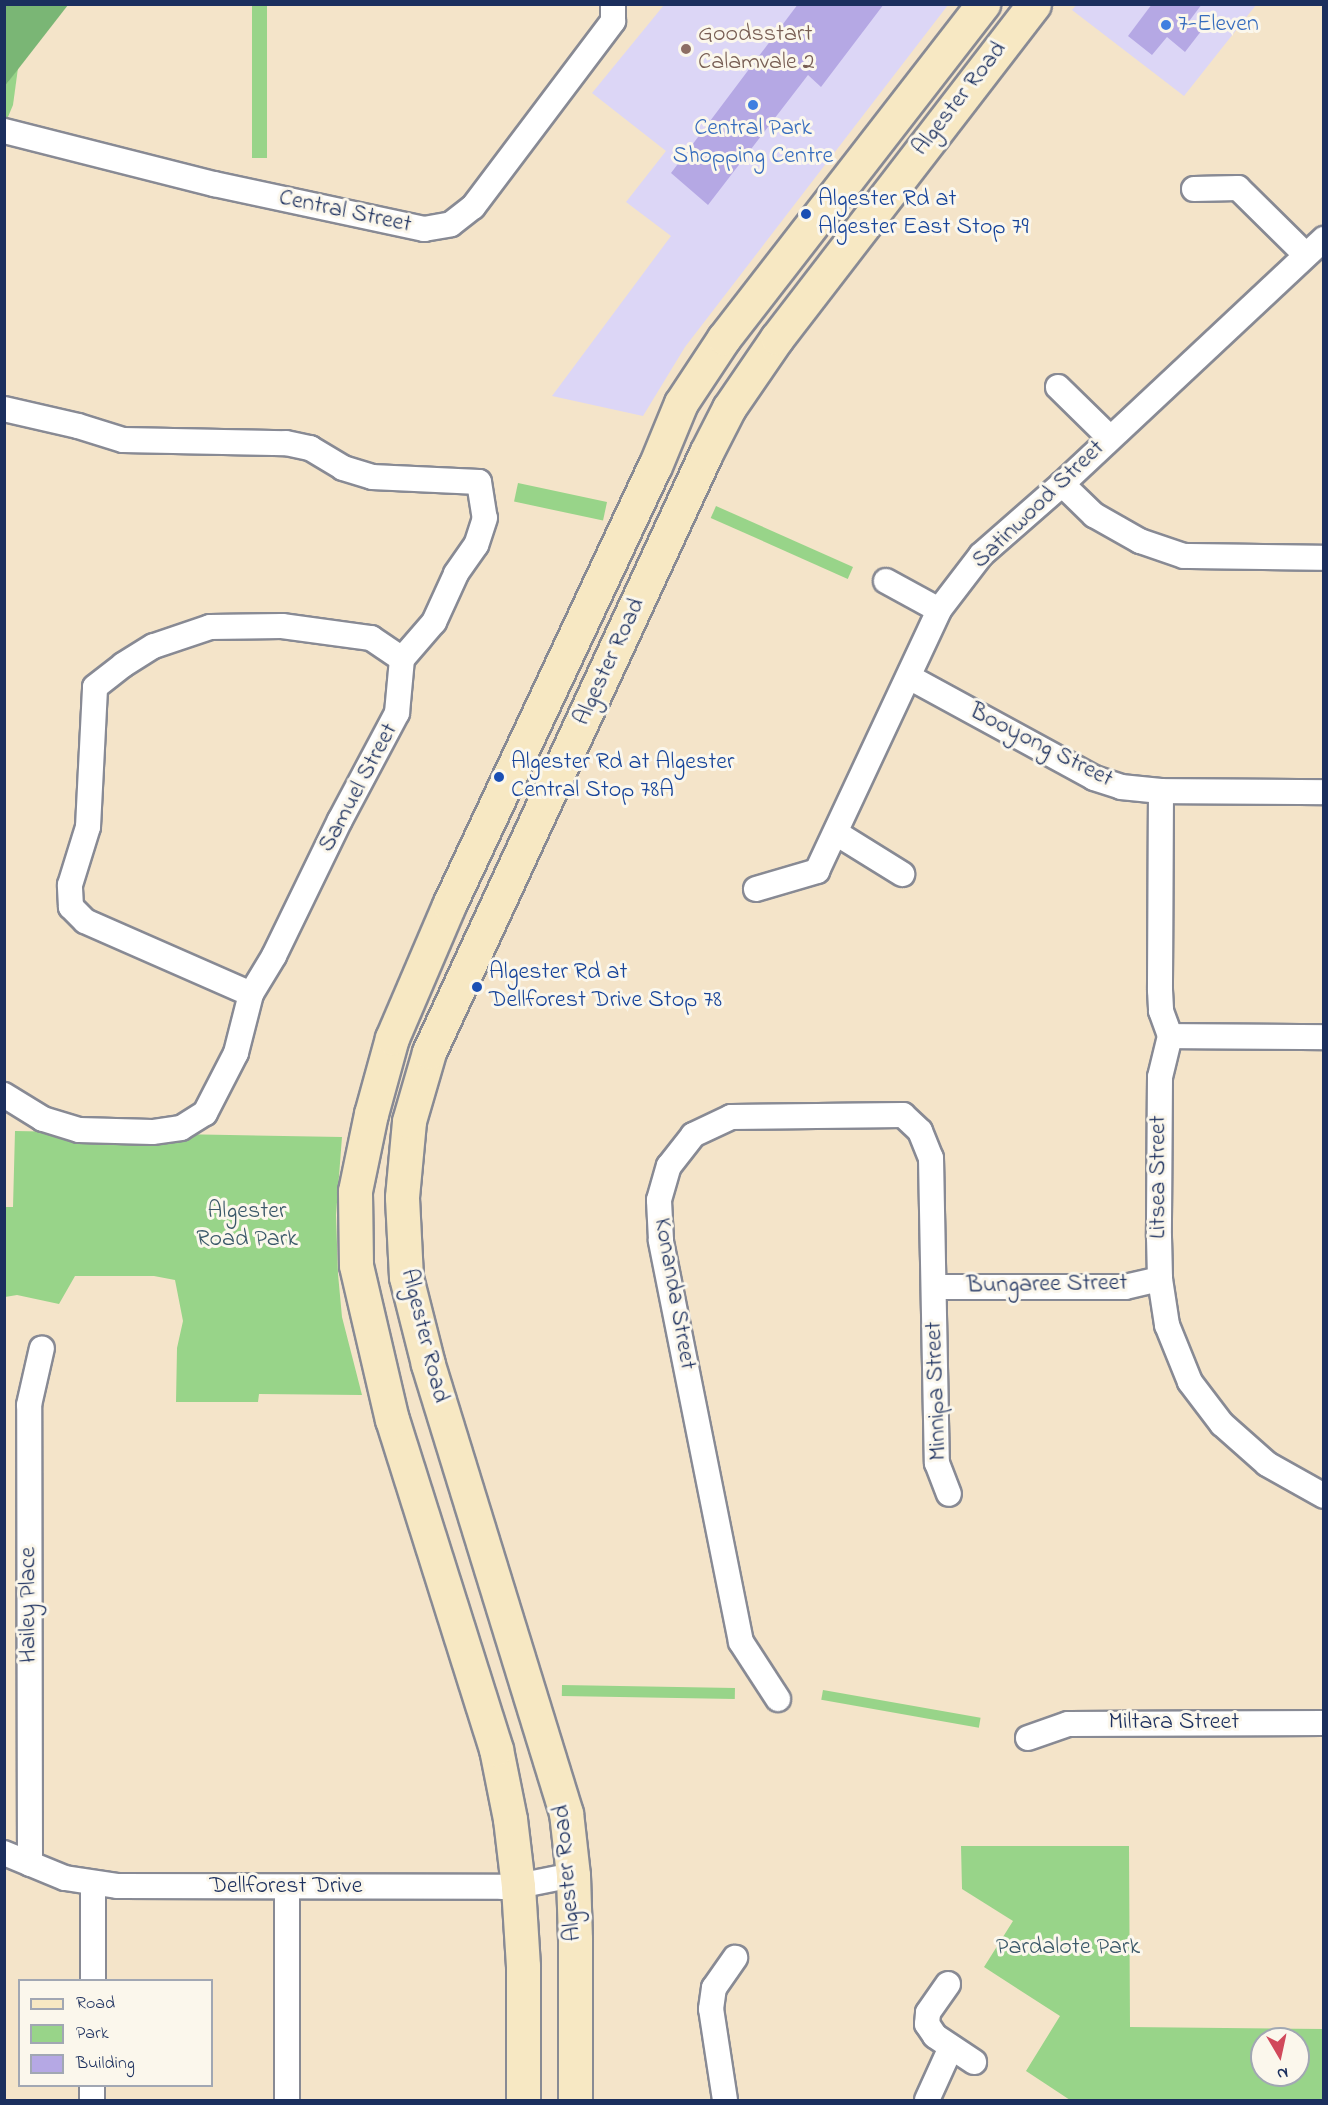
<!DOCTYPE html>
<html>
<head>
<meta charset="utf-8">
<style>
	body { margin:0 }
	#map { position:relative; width:1328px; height:2105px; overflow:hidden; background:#f4e4c9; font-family:"Indie Flower",sans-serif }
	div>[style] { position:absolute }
	.built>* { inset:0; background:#dcd6f6 }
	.green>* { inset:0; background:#98d489; transform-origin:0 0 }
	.forest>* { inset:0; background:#7ab675 }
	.building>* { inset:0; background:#b5a8e4 }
	.roads { filter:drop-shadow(2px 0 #888a94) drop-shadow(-2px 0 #888a94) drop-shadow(0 2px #888a94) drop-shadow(0 -2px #888a94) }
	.street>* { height:24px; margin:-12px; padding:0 12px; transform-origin:12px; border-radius:12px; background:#fff }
	.secondary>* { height:33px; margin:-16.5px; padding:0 16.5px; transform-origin:16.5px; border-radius:16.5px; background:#f7e8c3 }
	.dots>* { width:16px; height:16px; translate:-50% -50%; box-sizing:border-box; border:3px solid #fbf7ec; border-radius:50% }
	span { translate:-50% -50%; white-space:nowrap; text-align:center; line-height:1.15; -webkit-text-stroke:6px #fbf7ec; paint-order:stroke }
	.shop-label { font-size:24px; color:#366cbe }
	.left { translate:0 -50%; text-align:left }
	.education-label { font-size:24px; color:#785e54 }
	.street-label { font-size:24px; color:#1b2f5e }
	.transit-label { font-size:24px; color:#164399 }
	.park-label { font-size:24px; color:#3a5869 }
	.frame { position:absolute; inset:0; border:6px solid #1b2f5e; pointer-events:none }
	.legend { position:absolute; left:18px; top:1979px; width:195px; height:108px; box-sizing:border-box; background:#fbf7ec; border:2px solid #a1a7b3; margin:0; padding:8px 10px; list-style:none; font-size:18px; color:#1b2f5e }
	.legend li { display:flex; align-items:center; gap:12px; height:30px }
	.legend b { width:30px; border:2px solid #a1a7b3 }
	.north { position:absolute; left:1250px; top:2027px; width:60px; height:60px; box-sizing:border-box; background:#fbf7ec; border:2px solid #a1a7b3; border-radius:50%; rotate:171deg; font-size:16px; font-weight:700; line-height:24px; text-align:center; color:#1b2f5e }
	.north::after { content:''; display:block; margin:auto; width:21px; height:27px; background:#d1495b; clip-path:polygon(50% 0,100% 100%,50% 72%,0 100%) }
</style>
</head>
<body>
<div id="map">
	<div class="built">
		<i style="clip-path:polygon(1077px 4px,1256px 5px,1184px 96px,1072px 10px)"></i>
		<i style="clip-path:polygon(664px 5px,948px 5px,685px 347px,643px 416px,552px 396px,671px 236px,626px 202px,666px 151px,592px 93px)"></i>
	</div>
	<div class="green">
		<i style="left:252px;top:5px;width:15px;height:153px"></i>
		<i style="clip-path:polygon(18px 68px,13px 105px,5px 124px,5px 86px)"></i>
		<i style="left:518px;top:483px;width:91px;height:19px;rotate:12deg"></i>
		<i style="left:716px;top:506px;width:150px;height:13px;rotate:24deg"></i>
		<i style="clip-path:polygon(15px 1131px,342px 1137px,336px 1215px,338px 1274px,342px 1317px,362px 1395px,259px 1394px,258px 1402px,176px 1402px,177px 1348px,183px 1321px,175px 1280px,154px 1276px,75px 1276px,59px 1304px,17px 1295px,5px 1297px,4px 1207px,13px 1207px)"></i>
		<i style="left:562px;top:1685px;width:173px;height:11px;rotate:1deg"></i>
		<i style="left:823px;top:1690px;width:160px;height:10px;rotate:10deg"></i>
		<i style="clip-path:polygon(evenodd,961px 1846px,1129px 1846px,1130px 2027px,1323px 2029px,1323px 2100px,1070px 2100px,1026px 2071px,1060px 2016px,984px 1967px,1013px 1921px,962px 1889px,961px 1846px,1262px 2039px,1298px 2039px,1298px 2075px,1262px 2075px,1262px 2039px)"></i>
	</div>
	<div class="forest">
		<i style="clip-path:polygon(5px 4px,68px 5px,5px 86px,4px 5px)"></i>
	</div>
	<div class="building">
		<i style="clip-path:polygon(798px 4px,884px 4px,821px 87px,808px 75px,708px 205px,671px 173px)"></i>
		<i style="clip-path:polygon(1152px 4px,1202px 4px,1190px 20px,1202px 30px,1185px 52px,1167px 37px,1152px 55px,1128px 36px)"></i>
	</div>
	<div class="roads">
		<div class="street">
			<i style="left:4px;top:131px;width:217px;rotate:14.2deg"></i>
			<i style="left:214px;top:184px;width:215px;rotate:12.1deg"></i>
			<i style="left:424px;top:229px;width:27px;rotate:-10deg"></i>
			<i style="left:451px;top:224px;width:28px;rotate:-38deg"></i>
			<i style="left:473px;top:207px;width:233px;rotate:-53deg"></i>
			<i style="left:613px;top:21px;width:17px;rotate:-90deg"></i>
			<i style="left:1194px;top:189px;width:44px;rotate:-1.3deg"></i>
			<i style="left:1238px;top:188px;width:95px;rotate:44.6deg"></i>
			<i style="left:1058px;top:387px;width:73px;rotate:44.4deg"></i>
			<i style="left:4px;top:409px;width:76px;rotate:12.9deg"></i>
			<i style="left:78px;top:426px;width:47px;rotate:17.3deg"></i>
			<i style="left:123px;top:440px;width:163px;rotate:1.1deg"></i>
			<i style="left:286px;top:443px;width:25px;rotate:12deg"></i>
			<i style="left:310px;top:448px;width:39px;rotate:31deg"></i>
			<i style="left:343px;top:468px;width:30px;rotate:17deg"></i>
			<i style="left:372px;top:477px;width:107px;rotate:2.7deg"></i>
			<i style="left:479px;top:482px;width:36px;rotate:81deg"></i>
			<i style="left:485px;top:518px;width:28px;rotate:108deg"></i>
			<i style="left:476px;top:545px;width:35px;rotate:125deg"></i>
			<i style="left:456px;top:574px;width:53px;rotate:114.6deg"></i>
			<i style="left:434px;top:622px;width:49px;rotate:130.9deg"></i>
			<i style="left:402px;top:659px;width:54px;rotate:95.3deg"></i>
			<i style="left:397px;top:713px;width:121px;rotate:118deg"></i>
			<i style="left:340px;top:820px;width:151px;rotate:115.9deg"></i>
			<i style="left:274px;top:956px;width:44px;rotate:121.2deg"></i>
			<i style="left:251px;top:994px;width:61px;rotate:104.3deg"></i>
			<i style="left:236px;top:1053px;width:68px;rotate:117.3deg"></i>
			<i style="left:205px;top:1113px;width:28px;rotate:148deg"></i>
			<i style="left:181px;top:1128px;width:29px;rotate:172deg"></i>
			<i style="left:152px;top:1132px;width:73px;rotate:-178.4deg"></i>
			<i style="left:79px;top:1130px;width:38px;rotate:-163deg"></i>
			<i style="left:43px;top:1119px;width:46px;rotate:-148.4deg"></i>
			<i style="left:1062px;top:484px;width:45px;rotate:44.1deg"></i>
			<i style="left:1094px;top:515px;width:53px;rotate:29.5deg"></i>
			<i style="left:1140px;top:541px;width:46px;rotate:18.8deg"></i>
			<i style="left:1184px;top:556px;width:140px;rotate:0.8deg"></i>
			<i style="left:886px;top:581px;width:60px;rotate:28.7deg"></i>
			<i style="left:909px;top:677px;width:211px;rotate:28.6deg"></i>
			<i style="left:1094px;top:778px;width:28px;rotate:18deg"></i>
			<i style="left:1121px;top:787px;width:40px;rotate:5.7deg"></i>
			<i style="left:1161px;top:791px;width:163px;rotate:0.4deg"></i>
			<i style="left:1161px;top:791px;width:199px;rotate:90.3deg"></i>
			<i style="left:1160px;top:990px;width:21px;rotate:87deg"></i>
			<i style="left:1161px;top:1011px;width:27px;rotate:70deg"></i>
			<i style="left:1170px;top:1036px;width:42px;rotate:103.7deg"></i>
			<i style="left:1160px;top:1077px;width:160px;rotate:90.4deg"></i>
			<i style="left:1159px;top:1237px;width:42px;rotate:88.6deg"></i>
			<i style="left:1160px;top:1279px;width:47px;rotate:81.3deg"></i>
			<i style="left:1167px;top:1325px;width:61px;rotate:68deg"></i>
			<i style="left:1190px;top:1382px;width:53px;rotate:52.7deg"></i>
			<i style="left:1222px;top:1424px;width:60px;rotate:41.6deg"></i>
			<i style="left:1267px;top:1464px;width:65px;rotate:29.3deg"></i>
			<i style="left:836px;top:833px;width:78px;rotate:31.8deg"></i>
			<i style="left:756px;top:889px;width:64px;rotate:-16.4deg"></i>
			<i style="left:817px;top:871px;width:288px;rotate:-64.9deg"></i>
			<i style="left:939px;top:610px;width:69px;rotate:-52.6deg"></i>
			<i style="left:981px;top:555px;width:108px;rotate:-41.2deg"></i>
			<i style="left:1062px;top:484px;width:359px;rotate:-43.1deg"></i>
			<i style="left:251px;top:994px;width:181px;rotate:-156.3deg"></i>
			<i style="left:85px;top:921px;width:20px;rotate:-135deg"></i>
			<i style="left:71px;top:907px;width:22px;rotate:-93deg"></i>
			<i style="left:70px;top:885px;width:61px;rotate:-72.8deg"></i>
			<i style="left:88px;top:827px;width:140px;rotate:-87.1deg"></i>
			<i style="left:95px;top:687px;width:36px;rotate:-38deg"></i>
			<i style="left:123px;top:665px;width:36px;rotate:-32deg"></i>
			<i style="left:154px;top:646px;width:59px;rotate:-18.7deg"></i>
			<i style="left:210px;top:627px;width:72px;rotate:-0.8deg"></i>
			<i style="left:282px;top:626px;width:90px;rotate:7.7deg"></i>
			<i style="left:371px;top:638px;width:37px;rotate:34deg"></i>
			<i style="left:1170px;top:1036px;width:154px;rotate:0.4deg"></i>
			<i style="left:934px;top:1287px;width:191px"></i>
			<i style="left:1125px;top:1287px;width:36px;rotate:-13deg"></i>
			<i style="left:778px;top:1699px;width:68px;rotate:-123deg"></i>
			<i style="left:741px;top:1642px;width:410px;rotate:-101.3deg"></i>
			<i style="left:661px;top:1240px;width:40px;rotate:-92.9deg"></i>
			<i style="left:659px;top:1200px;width:35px;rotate:-74deg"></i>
			<i style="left:669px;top:1166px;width:39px;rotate:-52deg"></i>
			<i style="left:693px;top:1135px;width:42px;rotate:-25.3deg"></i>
			<i style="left:731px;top:1117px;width:172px;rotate:-0.7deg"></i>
			<i style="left:903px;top:1115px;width:23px;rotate:43deg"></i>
			<i style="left:920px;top:1131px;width:29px;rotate:68deg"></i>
			<i style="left:931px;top:1158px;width:305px;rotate:88.9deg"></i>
			<i style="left:937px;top:1463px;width:33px;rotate:69deg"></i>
			<i style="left:1028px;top:1738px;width:42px;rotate:-19.3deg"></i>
			<i style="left:1068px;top:1724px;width:256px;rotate:-0.2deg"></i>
			<i style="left:4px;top:1853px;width:66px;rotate:22.3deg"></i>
			<i style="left:65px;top:1878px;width:54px;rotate:8.6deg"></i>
			<i style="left:118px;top:1886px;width:384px;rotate:0.1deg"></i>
			<i style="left:502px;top:1887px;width:16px;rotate:-4deg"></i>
			<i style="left:518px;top:1886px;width:56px;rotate:-11.3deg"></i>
			<i style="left:30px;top:1864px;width:459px;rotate:-90.1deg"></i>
			<i style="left:29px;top:1405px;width:58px;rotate:-77.2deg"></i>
			<i style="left:93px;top:1980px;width:97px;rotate:-90deg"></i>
			<i style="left:948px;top:1984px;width:35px;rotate:125deg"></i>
			<i style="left:928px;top:2013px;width:11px;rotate:95deg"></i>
			<i style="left:927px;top:2024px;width:14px;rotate:56deg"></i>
			<i style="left:935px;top:2036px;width:47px;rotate:33.7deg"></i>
			<i style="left:92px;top:2100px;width:14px;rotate:-90deg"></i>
			<i style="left:287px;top:2100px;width:212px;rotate:-90deg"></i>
			<i style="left:725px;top:2100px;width:92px;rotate:-98.7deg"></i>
			<i style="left:711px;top:2009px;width:21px;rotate:-82deg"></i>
			<i style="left:714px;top:1988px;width:37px;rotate:-55deg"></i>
			<i style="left:927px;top:2100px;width:58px;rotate:-65.6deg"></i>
		</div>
		<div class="secondary">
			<i style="left:523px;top:2100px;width:134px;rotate:-90deg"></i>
			<i style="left:523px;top:1966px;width:80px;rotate:-93.6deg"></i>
			<i style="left:518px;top:1886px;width:67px;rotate:-96.8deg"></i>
			<i style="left:510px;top:1819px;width:71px;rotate:-101.3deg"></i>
			<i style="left:496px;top:1749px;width:345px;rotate:-107.5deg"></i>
			<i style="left:392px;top:1420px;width:159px;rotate:-103.1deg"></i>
			<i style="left:356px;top:1265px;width:74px;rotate:-90.8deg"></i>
			<i style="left:355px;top:1191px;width:79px;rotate:-78.3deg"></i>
			<i style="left:371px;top:1114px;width:79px;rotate:-74.6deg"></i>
			<i style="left:392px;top:1038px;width:145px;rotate:-66.8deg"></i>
			<i style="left:449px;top:905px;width:485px;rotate:-64.9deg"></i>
			<i style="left:655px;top:466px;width:68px;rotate:-67.6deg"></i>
			<i style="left:681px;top:403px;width:78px;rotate:-56.5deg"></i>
			<i style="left:724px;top:338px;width:423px;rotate:-52.2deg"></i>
			<i style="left:575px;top:2100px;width:161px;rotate:-90deg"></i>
			<i style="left:575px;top:1939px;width:64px;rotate:-91.8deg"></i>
			<i style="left:573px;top:1875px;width:62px;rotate:-96.4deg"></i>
			<i style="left:566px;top:1813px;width:470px;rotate:-107.1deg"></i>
			<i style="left:428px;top:1364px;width:90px;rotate:-104.2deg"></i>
			<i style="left:406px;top:1277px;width:80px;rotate:-92.9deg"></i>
			<i style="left:402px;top:1197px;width:76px;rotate:-84.7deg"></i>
			<i style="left:409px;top:1121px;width:72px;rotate:-73.8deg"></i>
			<i style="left:429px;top:1052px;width:660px;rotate:-65.18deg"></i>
			<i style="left:706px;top:453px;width:51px;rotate:-62.9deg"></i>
			<i style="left:729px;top:408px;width:85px;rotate:-55.6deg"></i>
			<i style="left:777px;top:338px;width:421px;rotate:-52.4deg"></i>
		</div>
	</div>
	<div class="dots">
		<i style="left:1166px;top:25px;background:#3f7fe0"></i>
		<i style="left:686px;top:49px;background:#8d6e63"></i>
		<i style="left:753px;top:105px;background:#3f7fe0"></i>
		<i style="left:806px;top:214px;background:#1a4fb4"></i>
		<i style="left:499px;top:777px;background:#1a4fb4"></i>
		<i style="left:477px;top:987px;background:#1a4fb4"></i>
	</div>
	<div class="shop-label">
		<span class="left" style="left:1178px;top:25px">7-Eleven</span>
		<span style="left:753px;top:143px">Central Park<br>Shopping Centre</span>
	</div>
	<div class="education-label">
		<span class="left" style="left:698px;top:49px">Goodsstart<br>Calamvale 2</span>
	</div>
	<div class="street-label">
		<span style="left:960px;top:99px;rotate:-52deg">Algester Road</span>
		<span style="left:345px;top:212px;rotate:12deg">Central Street</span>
		<span style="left:1039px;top:505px;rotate:-44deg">Satinwood Street</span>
		<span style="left:610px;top:662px;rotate:-65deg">Algester Road</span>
		<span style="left:1041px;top:746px;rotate:27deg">Booyong Street</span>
		<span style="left:359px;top:788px;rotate:-62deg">Samuel Street</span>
		<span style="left:1159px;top:1177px;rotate:-90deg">Litsea Street</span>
		<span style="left:1047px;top:1285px;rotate:-1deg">Bungaree Street</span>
		<span style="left:674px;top:1294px;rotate:80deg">Konanda Street</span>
		<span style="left:424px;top:1336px;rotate:76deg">Algester Road</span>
		<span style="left:937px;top:1391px;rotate:-92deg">Minnipa Street</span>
		<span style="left:29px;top:1605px;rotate:-90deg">Hailey Place</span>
		<span style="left:1174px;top:1723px">Miltara Street</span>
		<span style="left:568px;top:1873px;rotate:-95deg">Algester Road</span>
		<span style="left:286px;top:1887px">Dellforest Drive</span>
	</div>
	<div class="transit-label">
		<span class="left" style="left:818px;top:214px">Algester Rd at<br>Algester East Stop 79</span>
		<span class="left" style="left:511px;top:777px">Algester Rd at Algester<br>Central Stop 78A</span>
		<span class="left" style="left:489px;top:987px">Algester Rd at<br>Dellforest Drive Stop 78</span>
	</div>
	<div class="park-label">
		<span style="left:247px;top:1226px">Algester<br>Road Park</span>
		<span style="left:1068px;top:1948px">Pardalote Park</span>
	</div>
	<div class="frame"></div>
	<ul class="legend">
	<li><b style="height:8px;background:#f7e8c3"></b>Road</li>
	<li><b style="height:16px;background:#98d489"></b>Park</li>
	<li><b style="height:16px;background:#b5a8e4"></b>Building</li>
	</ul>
	<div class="north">N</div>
</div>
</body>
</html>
